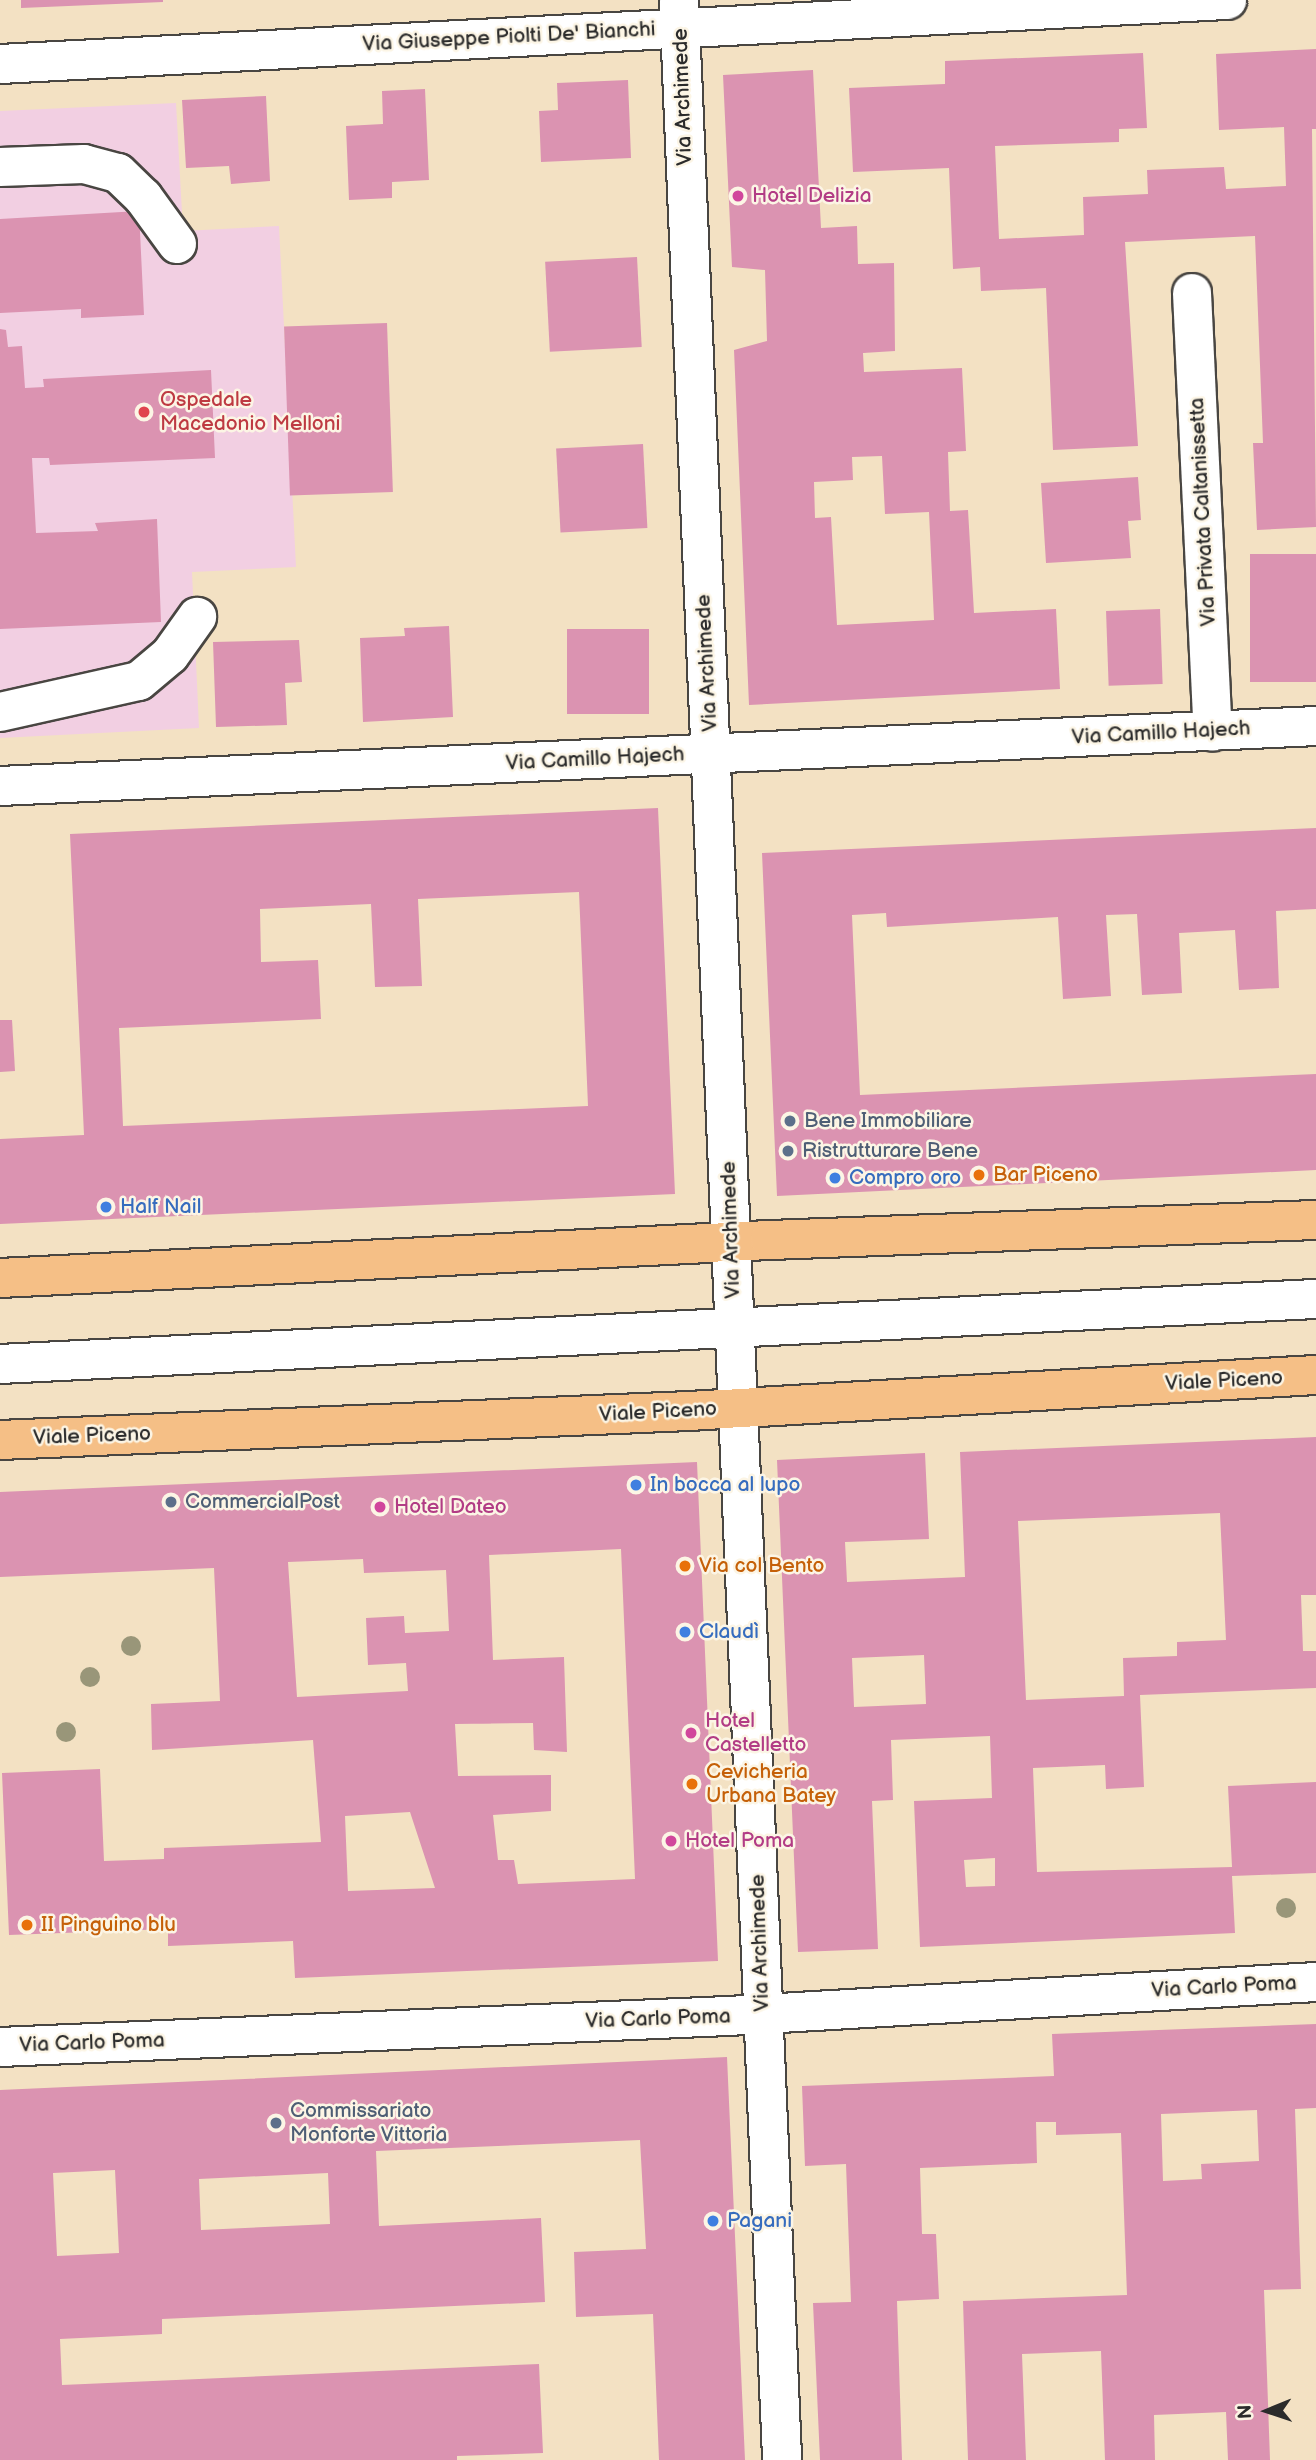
<!DOCTYPE html>
<html>
<head>
<meta charset="utf-8">
<style>
	body { margin:0 }
	#map { position:relative; width:1316px; height:2460px; overflow:hidden; background:#f3e1c3; font-family:"Balsamiq Sans",sans-serif }
	div>[style] { position:absolute }
	.built>* { inset:0; background:#f2cfe2 }
	.building>* { inset:0; background:#db93b1; transform-origin:0 0 }
	.roads { filter:drop-shadow(2px 0 #494642) drop-shadow(-2px 0 #494642) drop-shadow(0 2px #494642) drop-shadow(0 -2px #494642) }
	.minor>* { height:38px; margin:-19px; padding:0 19px; transform-origin:19px; border-radius:19px; background:#fff }
	.major>* { height:38px; margin:-19px; padding:0 19px; transform-origin:19px; border-radius:19px; background:#f5bf86 }
	.trees>* { width:20px; height:20px; margin:-10px; border-radius:50%; background:#999679 }
	.dots>* { width:19px; height:19px; translate:-50% -50%; box-sizing:border-box; border:4px solid #fcf5e5; border-radius:50% }
	span { translate:-50% -50%; white-space:nowrap; text-align:center; line-height:1.15; -webkit-text-stroke:5px #fcf5e5; paint-order:stroke }
	.street-label { font-size:21px; color:#2b2b2b }
	.hotel-label { font-size:21px; color:#b23c85 }
	.left { translate:0 -50%; text-align:left }
	.health-label { font-size:21px; color:#be3a42 }
	.service-label { font-size:21px; color:#4e5e75 }
	.food-label { font-size:21px; color:#c56008 }
	.shop-label { font-size:21px; color:#366cbe }
	.north { position:absolute; left:1232px; top:2376px; width:70px; height:70px; -webkit-text-stroke:5px #fcf5e5; paint-order:stroke; rotate:268deg; font-size:19px; font-weight:700; line-height:28px; text-align:center; color:#2b2b2b }
	.north::after { content:''; display:block; margin:auto; width:24px; height:32px; background:#2b2b2b; clip-path:polygon(50% 0,100% 100%,50% 72%,0 100%) }
</style>
</head>
<body>
<div id="map">
	<div class="built">
		<i style="clip-path:polygon(176px 103px,183px 231px,279px 226px,296px 567px,192px 572px,199px 728px,0 738px,0 111px)"></i>
	</div>
	<div class="building">
		<i style="clip-path:polygon(21px 0,163px 0,163px 2px,21px 8px)"></i>
		<i style="clip-path:polygon(1316px 49px,1316px 129px,1312px 129px,1316px 527px,1257px 530px,1253px 443px,1263px 443px,1255px 236px,1125px 242px,1138px 446px,1053px 450px,1046px 288px,981px 291px,980px 267px,953px 269px,949px 168px,853px 172px,849px 88px,945px 84px,945px 61px,1143px 53px,1147px 128px,1119px 129px,1119px 142px,995px 146px,999px 239px,1084px 235px,1083px 197px,1148px 194px,1147px 170px,1224px 167px,1226px 189px,1286px 186px,1284px 127px,1219px 130px,1216px 54px)"></i>
		<i style="clip-path:polygon(evenodd,813px 70px,821px 228px,857px 226px,858px 264px,894px 263px,895px 351px,863px 353px,864px 372px,962px 368px,966px 451px,948px 452px,950px 511px,968px 510px,974px 613px,1056px 609px,1060px 689px,749px 705px,734px 350px,767px 341px,765px 270px,732px 267px,723px 75px,813px 70px,882px 456px,885px 514px,929px 512px,934px 620px,837px 625px,831px 517px,815px 518px,814px 482px,853px 480px,852px 457px,882px 456px)"></i>
		<i style="clip-path:polygon(628px 80px,631px 158px,541px 162px,539px 111px,558px 110px,557px 83px)"></i>
		<i style="clip-path:polygon(425px 89px,429px 180px,392px 182px,392px 198px,349px 200px,346px 126px,383px 124px,382px 91px)"></i>
		<i style="clip-path:polygon(266px 96px,270px 181px,231px 184px,229px 166px,186px 168px,182px 100px)"></i>
		<i style="clip-path:polygon(139px 211px,144px 315px,81px 318px,81px 309px,0 313px,0 219px)"></i>
		<i style="left:637px;top:257px;width:90px;height:92px;rotate:87deg"></i>
		<i style="left:387px;top:323px;width:169px;height:103px;rotate:88deg"></i>
		<i style="clip-path:polygon(0 329px,6px 330px,8px 347px,22px 346px,25px 388px,44px 387px,43px 379px,211px 370px,215px 458px,50px 465px,49px 458px,32px 458px,36px 533px,98px 531px,95px 523px,157px 519px,161px 622px,0 629px)"></i>
		<i style="left:643px;top:444px;width:84px;height:87px;rotate:87deg"></i>
		<i style="clip-path:polygon(1138px 477px,1141px 520px,1128px 521px,1131px 558px,1046px 563px,1041px 483px)"></i>
		<i style="left:1316px;top:554px;width:128px;height:66px;rotate:90deg"></i>
		<i style="left:1160px;top:609px;width:75px;height:54px;rotate:88deg"></i>
		<i style="clip-path:polygon(449px 626px,453px 717px,363px 722px,360px 638px,405px 636px,404px 628px)"></i>
		<i style="left:567px;top:629px;width:82px;height:85px"></i>
		<i style="clip-path:polygon(299px 640px,302px 682px,285px 683px,287px 725px,216px 727px,213px 642px)"></i>
		<i style="clip-path:polygon(evenodd,658px 808px,675px 1194px,0 1224px,0 1139px,84px 1135px,70px 834px,658px 808px,579px 892px,588px 1106px,123px 1126px,119px 1028px,321px 1019px,318px 960px,261px 962px,260px 909px,371px 904px,375px 987px,422px 986px,418px 899px,579px 892px)"></i>
		<i style="clip-path:polygon(1316px 828px,1316px 909px,1276px 911px,1279px 988px,1239px 990px,1235px 930px,1179px 933px,1182px 993px,1142px 995px,1137px 914px,1106px 915px,1111px 996px,1063px 999px,1058px 917px,887px 927px,886px 913px,852px 915px,860px 1095px,1316px 1074px,1316px 1170px,777px 1196px,762px 853px)"></i>
		<i style="clip-path:polygon(0 1020px,12px 1020px,15px 1071px,0 1072px)"></i>
		<i style="clip-path:polygon(evenodd,1316px 1437px,1316px 1595px,1301px 1595px,1303px 1651px,1316px 1651px,1316px 1688px,1140px 1695px,1144px 1787px,1106px 1789px,1105px 1765px,1033px 1768px,1037px 1872px,1232px 1867px,1228px 1786px,1316px 1782px,1316px 1873px,1232px 1876px,1235px 1933px,920px 1947px,914px 1801px,992px 1798px,990px 1736px,891px 1740px,893px 1800px,872px 1801px,878px 1949px,798px 1952px,777px 1460px,925px 1453px,929px 1539px,845px 1542px,847px 1582px,965px 1577px,960px 1452px,1316px 1437px,1220px 1513px,1226px 1640px,1177px 1642px,1177px 1656px,1123px 1658px,1124px 1696px,1026px 1700px,1018px 1521px,1220px 1513px,1316px 1437px,924px 1655px,926px 1704px,854px 1707px,852px 1658px,924px 1655px,1316px 1437px,995px 1858px,995px 1886px,966px 1887px,964px 1860px,995px 1858px)"></i>
		<i style="clip-path:polygon(evenodd,697px 1462px,718px 1961px,295px 1978px,293px 1941px,168px 1946px,168px 1929px,9px 1935px,2px 1773px,100px 1769px,104px 1861px,164px 1859px,164px 1848px,321px 1842px,313px 1740px,152px 1750px,151px 1704px,220px 1701px,214px 1568px,0 1577px,0 1492px,697px 1462px,621px 1549px,635px 1879px,518px 1884px,514px 1860px,498px 1860px,493px 1815px,551px 1811px,551px 1775px,458px 1776px,455px 1724px,533px 1723px,534px 1750px,567px 1752px,564px 1657px,493px 1660px,489px 1555px,621px 1549px,697px 1462px,363px 1559px,364px 1573px,446px 1570px,449px 1631px,405px 1633px,404px 1616px,366px 1618px,368px 1665px,406px 1663px,408px 1691px,297px 1697px,288px 1562px,363px 1559px,697px 1462px,410px 1812px,435px 1888px,348px 1891px,345px 1816px,410px 1812px)"></i>
		<i style="clip-path:polygon(evenodd,1316px 2024px,1316px 2108px,1295px 2109px,1301px 2289px,1264px 2290px,1270px 2460px,1228px 2460px,1226px 2412px,1154px 2415px,1155px 2460px,1105px 2460px,1101px 2351px,1022px 2354px,1026px 2460px,968px 2460px,963px 2301px,1127px 2295px,1121px 2133px,1056px 2135px,1056px 2122px,1036px 2122px,1037px 2163px,920px 2168px,922px 2234px,936px 2234px,939px 2299px,897px 2301px,902px 2460px,820px 2460px,813px 2303px,851px 2302px,846px 2164px,805px 2166px,802px 2086px,1054px 2076px,1052px 2034px,1316px 2024px,1257px 2110px,1259px 2161px,1201px 2164px,1202px 2179px,1163px 2181px,1161px 2114px,1257px 2110px)"></i>
		<i style="clip-path:polygon(evenodd,727px 2057px,745px 2460px,659px 2460px,653px 2314px,576px 2317px,574px 2252px,646px 2249px,640px 2140px,376px 2151px,379px 2226px,541px 2218px,545px 2302px,162px 2319px,162px 2334px,60px 2339px,62px 2385px,539px 2364px,543px 2453px,457px 2456px,457px 2460px,0 2460px,0 2090px,727px 2057px,115px 2170px,119px 2253px,57px 2256px,53px 2173px,115px 2170px,727px 2057px,328px 2173px,330px 2224px,201px 2230px,199px 2179px,328px 2173px)"></i>
	</div>
	<div class="roads">
		<div class="minor">
			<i style="left:679px;top:0;width:2462px;rotate:87.6deg"></i>
			<i style="left:0;top:64px;width:1229px;rotate:-2.99deg"></i>
			<i style="left:0;top:167px;width:84px;rotate:-2deg"></i>
			<i style="left:84px;top:164px;width:35px;rotate:15deg"></i>
			<i style="left:118px;top:173px;width:35px;rotate:44deg"></i>
			<i style="left:143px;top:197px;width:58px;rotate:54.1deg"></i>
			<i style="left:1192px;top:293px;width:439px;rotate:87.3deg"></i>
			<i style="left:0;top:712px;width:142px;rotate:-12.6deg"></i>
			<i style="left:139px;top:681px;width:40px;rotate:-40deg"></i>
			<i style="left:170px;top:655px;width:47px;rotate:-54.6deg"></i>
			<i style="left:0;top:786px;width:1317px;rotate:-2.61deg"></i>
			<i style="left:0;top:1364px;width:1318px;rotate:-2.83deg"></i>
			<i style="left:0;top:2047px;width:729px;rotate:-2.44deg"></i>
			<i style="left:728px;top:2016px;width:589px;rotate:-3.31deg"></i>
		</div>
		<div class="major">
			<i style="left:0;top:1278px;width:771px;rotate:-2.83deg"></i>
			<i style="left:770px;top:1240px;width:546px;rotate:-2.1deg"></i>
			<i style="left:0;top:1440px;width:690px;rotate:-2.41deg"></i>
			<i style="left:689px;top:1411px;width:628px;rotate:-3.29deg"></i>
		</div>
	</div>
	<div class="trees">
		<i style="left:131px;top:1646px"></i>
		<i style="left:90px;top:1677px"></i>
		<i style="left:66px;top:1732px"></i>
		<i style="left:1286px;top:1908px"></i>
	</div>
	<div class="dots">
		<i style="left:738px;top:196px;background:#d1479c"></i>
		<i style="left:144px;top:412px;background:#e0444e"></i>
		<i style="left:790px;top:1121px;background:#5c6f8a"></i>
		<i style="left:788px;top:1151px;background:#5c6f8a"></i>
		<i style="left:979px;top:1175px;background:#e8710a"></i>
		<i style="left:835px;top:1178px;background:#3f7fe0"></i>
		<i style="left:106px;top:1207px;background:#3f7fe0"></i>
		<i style="left:636px;top:1485px;background:#3f7fe0"></i>
		<i style="left:171px;top:1502px;background:#5c6f8a"></i>
		<i style="left:380px;top:1507px;background:#d1479c"></i>
		<i style="left:685px;top:1566px;background:#e8710a"></i>
		<i style="left:685px;top:1632px;background:#3f7fe0"></i>
		<i style="left:691px;top:1733px;background:#d1479c"></i>
		<i style="left:692px;top:1784px;background:#e8710a"></i>
		<i style="left:671px;top:1841px;background:#d1479c"></i>
		<i style="left:27px;top:1925px;background:#e8710a"></i>
		<i style="left:276px;top:2123px;background:#5c6f8a"></i>
		<i style="left:713px;top:2221px;background:#3f7fe0"></i>
	</div>
	<div class="street-label">
		<span style="left:509px;top:37px;rotate:-3deg">Via Giuseppe Piolti De' Bianchi</span>
		<span style="left:683px;top:97px;rotate:-92deg">Via Archimede</span>
		<span style="left:1203px;top:512px;rotate:-93deg">Via Privata Caltanissetta</span>
		<span style="left:707px;top:663px;rotate:-93deg">Via Archimede</span>
		<span style="left:1161px;top:733px;rotate:-3deg">Via Camillo Hajech</span>
		<span style="left:595px;top:759px;rotate:-3deg">Via Camillo Hajech</span>
		<span style="left:731px;top:1230px;rotate:-92deg">Via Archimede</span>
		<span style="left:1224px;top:1381px;rotate:-3deg">Viale Piceno</span>
		<span style="left:658px;top:1412px;rotate:-3deg">Viale Piceno</span>
		<span style="left:92px;top:1436px;rotate:-2deg">Viale Piceno</span>
		<span style="left:760px;top:1943px;rotate:-92deg">Via Archimede</span>
		<span style="left:1224px;top:1987px;rotate:-3deg">Via Carlo Poma</span>
		<span style="left:658px;top:2019px;rotate:-2deg">Via Carlo Poma</span>
		<span style="left:92px;top:2043px;rotate:-2deg">Via Carlo Poma</span>
	</div>
	<div class="hotel-label">
		<span class="left" style="left:752px;top:196px">Hotel Delizia</span>
		<span class="left" style="left:394px;top:1507px">Hotel Dateo</span>
		<span class="left" style="left:705px;top:1733px">Hotel<br>Castelletto</span>
		<span class="left" style="left:685px;top:1841px">Hotel Poma</span>
	</div>
	<div class="health-label">
		<span class="left" style="left:160px;top:412px">Ospedale<br>Macedonio Melloni</span>
	</div>
	<div class="service-label">
		<span class="left" style="left:804px;top:1121px">Bene Immobiliare</span>
		<span class="left" style="left:802px;top:1151px">Ristrutturare Bene</span>
		<span class="left" style="left:185px;top:1502px">CommercialPost</span>
		<span class="left" style="left:290px;top:2123px">Commissariato<br>Monforte Vittoria</span>
	</div>
	<div class="food-label">
		<span class="left" style="left:993px;top:1175px">Bar Piceno</span>
		<span class="left" style="left:699px;top:1566px">Via col Bento</span>
		<span class="left" style="left:706px;top:1784px">Cevicheria<br>Urbana Batey</span>
		<span class="left" style="left:41px;top:1925px">II Pinguino blu</span>
	</div>
	<div class="shop-label">
		<span class="left" style="left:849px;top:1178px">Compro oro</span>
		<span class="left" style="left:120px;top:1207px">Half Nail</span>
		<span class="left" style="left:650px;top:1485px">In bocca al lupo</span>
		<span class="left" style="left:699px;top:1632px">Claudì</span>
		<span class="left" style="left:727px;top:2221px">Pagani</span>
	</div>
	<div class="north">N</div>
</div>
</body>
</html>
